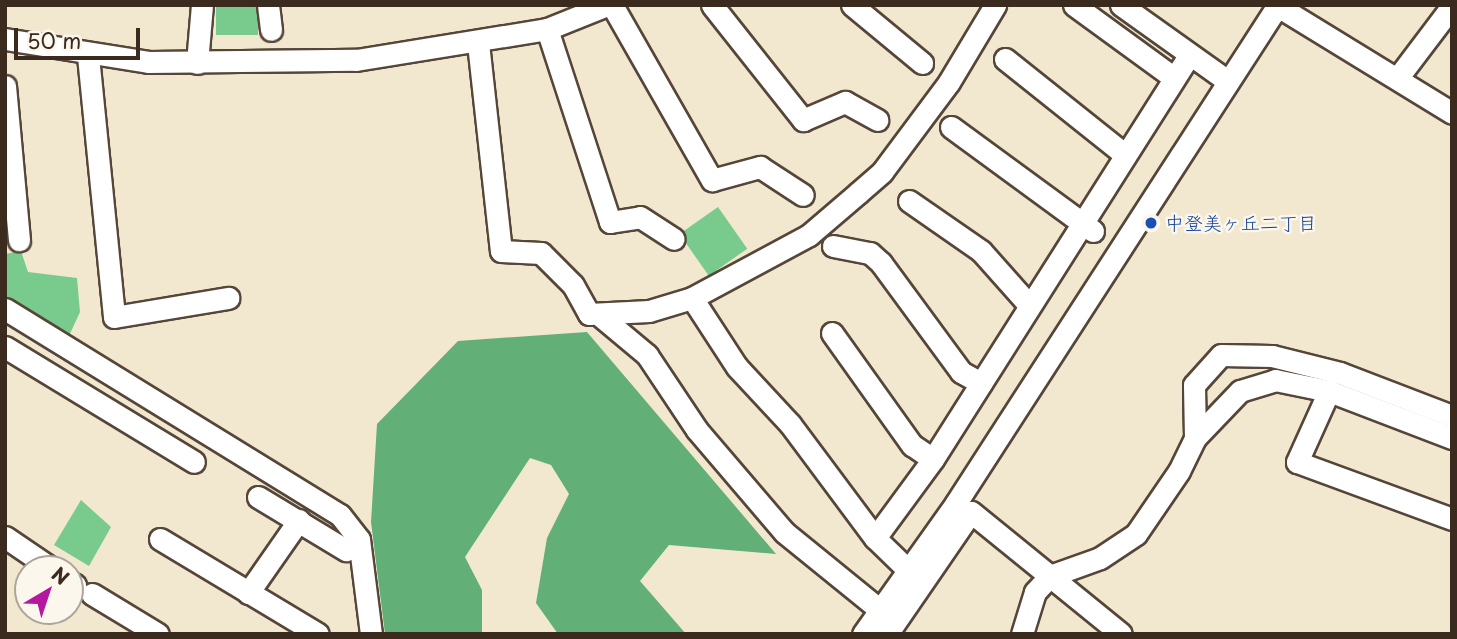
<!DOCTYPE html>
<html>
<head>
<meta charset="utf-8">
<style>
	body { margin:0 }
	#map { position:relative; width:1457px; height:639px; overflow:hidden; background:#f2e8cf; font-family:"Playpen Sans","Klee One",sans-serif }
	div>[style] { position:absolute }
	.green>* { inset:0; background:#78cb8d; transform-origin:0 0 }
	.forest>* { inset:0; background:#62af78 }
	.roads { filter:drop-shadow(2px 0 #564639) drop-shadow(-2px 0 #564639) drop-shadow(0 2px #564639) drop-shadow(0 -2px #564639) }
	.minor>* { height:21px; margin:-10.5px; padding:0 10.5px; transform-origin:10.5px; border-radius:10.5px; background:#fff }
	.dots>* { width:19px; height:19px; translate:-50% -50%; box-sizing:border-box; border:4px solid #fbf7ec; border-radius:50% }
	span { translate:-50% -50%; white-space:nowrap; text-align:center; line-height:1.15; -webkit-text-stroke:5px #fbf7ec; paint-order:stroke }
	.transit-label { font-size:19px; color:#164399 }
	.left { translate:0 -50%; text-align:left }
	.frame { position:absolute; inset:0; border:7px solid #3b2a1e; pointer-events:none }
	.north { position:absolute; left:14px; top:555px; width:70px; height:70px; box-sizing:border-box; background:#fbf7ec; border:2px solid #aea59a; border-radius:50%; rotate:39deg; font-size:19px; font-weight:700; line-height:28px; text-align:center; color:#3b2a1e }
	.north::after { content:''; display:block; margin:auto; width:24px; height:32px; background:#b5179e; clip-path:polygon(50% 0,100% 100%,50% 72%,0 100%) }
	.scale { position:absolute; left:14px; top:28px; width:126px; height:32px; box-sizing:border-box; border:4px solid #3b2a1e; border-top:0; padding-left:9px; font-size:21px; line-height:24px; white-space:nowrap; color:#3b2a1e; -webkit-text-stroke:5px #fbf7ec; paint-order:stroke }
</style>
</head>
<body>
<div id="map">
	<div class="green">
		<i style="left:216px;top:5px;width:42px;height:30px"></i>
		<i style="left:718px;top:207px;width:51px;height:47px;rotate:55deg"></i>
		<i style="clip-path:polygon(21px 251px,28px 272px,77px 278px,80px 312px,68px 338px,5px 296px,5px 254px)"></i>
		<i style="clip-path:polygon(81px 500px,111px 527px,89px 566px,54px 545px)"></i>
	</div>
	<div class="forest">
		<i style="clip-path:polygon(587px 332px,776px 554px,669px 545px,640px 581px,686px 634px,558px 634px,536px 603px,547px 538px,569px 494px,551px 465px,530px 458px,465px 557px,482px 590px,482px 634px,385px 634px,371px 522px,377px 424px,458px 341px)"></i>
	</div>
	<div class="roads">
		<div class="minor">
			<i style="left:268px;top:5px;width:25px;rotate:83deg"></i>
			<i style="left:612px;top:5px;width:202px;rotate:60.3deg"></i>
			<i style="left:712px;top:180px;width:50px;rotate:-15.2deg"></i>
			<i style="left:760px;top:167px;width:51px;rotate:33.1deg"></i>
			<i style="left:712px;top:5px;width:147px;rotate:51.6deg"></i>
			<i style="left:803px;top:120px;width:46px;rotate:-23.2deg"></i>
			<i style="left:845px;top:102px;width:37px;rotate:29deg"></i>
			<i style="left:852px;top:5px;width:91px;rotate:39.6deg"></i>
			<i style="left:1074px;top:5px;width:124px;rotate:36.1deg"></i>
			<i style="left:1121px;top:5px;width:129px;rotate:35.5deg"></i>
			<i style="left:1276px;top:5px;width:206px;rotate:31.5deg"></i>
			<i style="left:547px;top:29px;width:203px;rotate:71.9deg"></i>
			<i style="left:610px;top:222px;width:30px;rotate:-9deg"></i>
			<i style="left:640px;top:217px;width:40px;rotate:32.9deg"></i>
			<i style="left:5px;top:39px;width:145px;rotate:9.1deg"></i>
			<i style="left:148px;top:62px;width:208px;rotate:-0.6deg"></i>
			<i style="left:356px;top:60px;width:193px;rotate:-9.2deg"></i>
			<i style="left:547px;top:29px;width:65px;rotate:-21.8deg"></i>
			<i style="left:478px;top:43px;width:209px;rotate:83.7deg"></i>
			<i style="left:501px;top:251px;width:40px;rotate:2.9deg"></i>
			<i style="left:541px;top:253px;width:45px;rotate:45deg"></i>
			<i style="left:573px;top:285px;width:33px;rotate:61deg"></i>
			<i style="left:589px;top:314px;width:60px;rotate:-2.9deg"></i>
			<i style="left:649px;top:311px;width:45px;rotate:-16.8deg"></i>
			<i style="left:692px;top:298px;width:133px;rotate:-28.3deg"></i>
			<i style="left:809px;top:235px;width:65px;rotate:-40.6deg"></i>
			<i style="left:858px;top:193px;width:32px;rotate:-41deg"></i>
			<i style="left:882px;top:172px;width:112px;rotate:-53.3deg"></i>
			<i style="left:949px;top:82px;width:90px;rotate:-59.1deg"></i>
			<i style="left:88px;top:56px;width:262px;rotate:84.3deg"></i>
			<i style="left:114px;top:317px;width:116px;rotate:-9.5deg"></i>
			<i style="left:1005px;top:59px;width:152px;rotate:38.6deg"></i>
			<i style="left:197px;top:63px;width:58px;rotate:-85.1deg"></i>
			<i style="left:1399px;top:76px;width:88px;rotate:-52.9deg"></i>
			<i style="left:5px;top:86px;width:155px;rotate:84.8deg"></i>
			<i style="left:951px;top:127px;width:176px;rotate:36.2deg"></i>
			<i style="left:909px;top:201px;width:88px;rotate:34.8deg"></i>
			<i style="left:981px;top:251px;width:72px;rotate:48.4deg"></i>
			<i style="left:833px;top:246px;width:38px;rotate:11deg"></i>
			<i style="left:870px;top:253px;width:15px;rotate:42deg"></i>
			<i style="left:881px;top:263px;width:135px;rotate:53.7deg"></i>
			<i style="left:961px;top:372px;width:23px;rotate:29deg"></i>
			<i style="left:692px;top:298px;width:82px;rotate:56.9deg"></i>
			<i style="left:737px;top:367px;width:78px;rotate:47.1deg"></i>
			<i style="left:790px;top:424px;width:142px;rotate:53.3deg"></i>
			<i style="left:875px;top:538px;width:46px;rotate:44.1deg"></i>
			<i style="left:5px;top:309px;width:393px;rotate:31.6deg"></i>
			<i style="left:340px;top:515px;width:31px;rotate:52deg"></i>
			<i style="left:359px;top:539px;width:96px;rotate:82.8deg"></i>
			<i style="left:598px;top:314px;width:64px;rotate:39.9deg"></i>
			<i style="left:647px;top:355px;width:90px;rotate:56.3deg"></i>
			<i style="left:697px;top:430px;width:134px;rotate:49.5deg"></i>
			<i style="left:784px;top:532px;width:124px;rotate:39.1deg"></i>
			<i style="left:832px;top:333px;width:138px;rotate:54.5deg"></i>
			<i style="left:912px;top:445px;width:25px;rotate:34deg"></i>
			<i style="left:5px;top:347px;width:221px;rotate:31.3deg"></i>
			<i style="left:1329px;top:391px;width:78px;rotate:114.3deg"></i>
			<i style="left:1297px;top:462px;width:165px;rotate:20.2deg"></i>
			<i style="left:1195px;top:438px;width:65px;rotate:-46.2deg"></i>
			<i style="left:1240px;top:391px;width:37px;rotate:-17deg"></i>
			<i style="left:1275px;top:380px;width:55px;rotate:11.5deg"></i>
			<i style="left:1329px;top:391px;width:132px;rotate:20.9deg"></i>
			<i style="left:258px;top:497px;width:103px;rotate:31.1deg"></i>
			<i style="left:5px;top:537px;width:57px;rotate:34.2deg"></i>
			<i style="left:875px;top:538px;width:98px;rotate:-53.7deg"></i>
			<i style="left:933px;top:459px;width:478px;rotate:-57.6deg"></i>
			<i style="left:160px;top:539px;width:184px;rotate:31deg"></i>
			<i style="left:70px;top:582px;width:6px;rotate:31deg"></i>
			<i style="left:248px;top:593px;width:89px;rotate:-55.1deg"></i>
			<i style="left:92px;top:594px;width:77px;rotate:31.2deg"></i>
			<i style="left:863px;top:634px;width:161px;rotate:-54.6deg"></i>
			<i style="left:956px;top:503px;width:593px;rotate:-57.11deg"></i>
			<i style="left:887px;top:634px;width:148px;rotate:-55.5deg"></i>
			<i style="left:971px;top:512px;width:193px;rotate:39.1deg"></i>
			<i style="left:1022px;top:634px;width:44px;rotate:-72.8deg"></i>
			<i style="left:1035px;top:592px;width:22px;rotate:-47deg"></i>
			<i style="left:1050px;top:576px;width:53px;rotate:-19.8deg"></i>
			<i style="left:1100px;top:558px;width:43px;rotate:-33.7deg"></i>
			<i style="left:1136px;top:534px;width:76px;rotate:-55.7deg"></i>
			<i style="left:1179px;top:471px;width:37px;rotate:-64deg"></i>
			<i style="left:1195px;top:438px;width:53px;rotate:-91.1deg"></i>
			<i style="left:1194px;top:385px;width:40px;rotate:-48deg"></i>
			<i style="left:1221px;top:355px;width:51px;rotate:1.1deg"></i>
			<i style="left:1272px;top:356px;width:70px;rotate:14deg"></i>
			<i style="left:1340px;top:373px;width:120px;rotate:21deg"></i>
		</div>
	</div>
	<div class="dots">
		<i style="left:1151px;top:223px;background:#1a4fb4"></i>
	</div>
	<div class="transit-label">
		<span class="left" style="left:1165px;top:223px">中登美ヶ丘二丁目</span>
	</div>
	<div class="frame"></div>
	<div class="north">N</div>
	<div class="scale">50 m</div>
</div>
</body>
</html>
